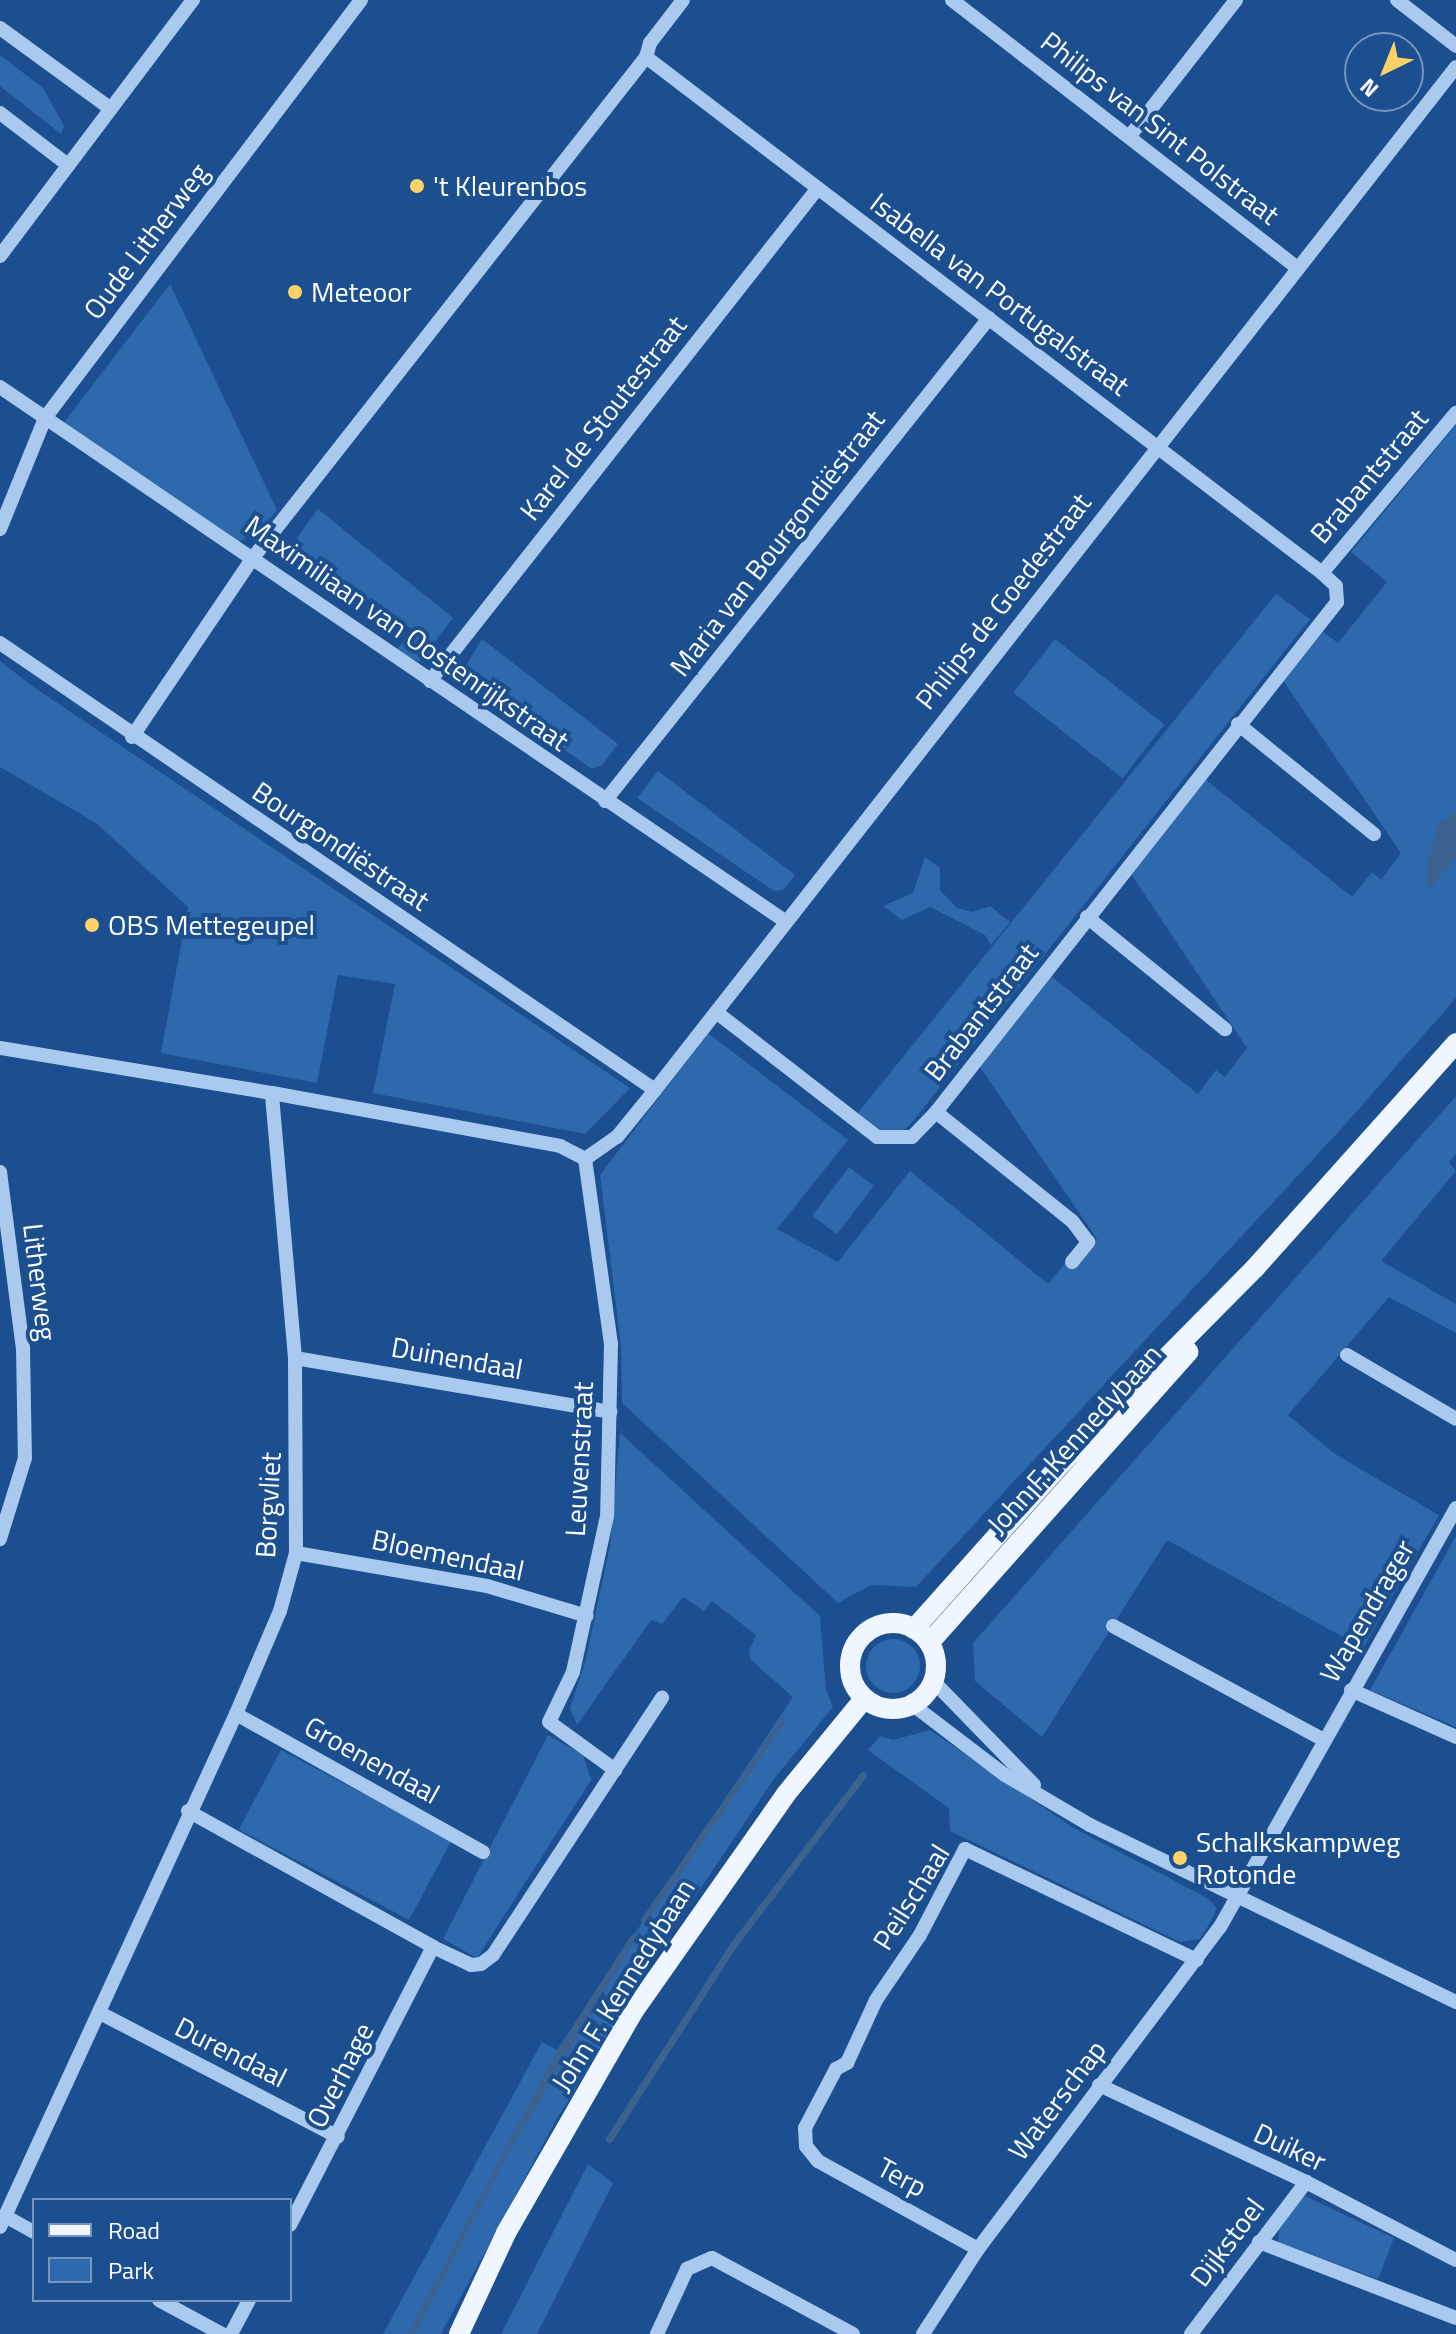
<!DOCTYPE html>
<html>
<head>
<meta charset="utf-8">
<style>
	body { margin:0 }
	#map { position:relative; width:1456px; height:2334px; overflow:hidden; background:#1b4f8f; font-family:"Titillium Web",sans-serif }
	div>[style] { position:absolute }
	.green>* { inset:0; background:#2e69ad; transform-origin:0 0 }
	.round { border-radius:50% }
	.water>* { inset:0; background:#3c6290 }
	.stream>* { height:7px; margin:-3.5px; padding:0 3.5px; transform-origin:3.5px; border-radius:3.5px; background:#3c6290 }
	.minor>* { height:14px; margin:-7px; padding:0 7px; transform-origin:7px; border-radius:7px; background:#a9c9ee }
	.major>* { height:20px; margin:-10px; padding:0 10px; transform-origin:10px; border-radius:10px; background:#f0f6ff }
	.major>.ring { margin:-10px; padding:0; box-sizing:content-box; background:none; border:20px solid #f0f6ff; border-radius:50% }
	.dots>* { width:22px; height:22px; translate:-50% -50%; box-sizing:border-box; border:4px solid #1b4f8f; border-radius:50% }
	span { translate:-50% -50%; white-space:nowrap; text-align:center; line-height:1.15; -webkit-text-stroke:8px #1b4f8f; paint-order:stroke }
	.street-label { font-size:28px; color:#fff }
	.poi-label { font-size:28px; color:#fff }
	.left { translate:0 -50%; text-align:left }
	.legend { position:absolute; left:32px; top:2198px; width:260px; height:104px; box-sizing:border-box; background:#1b4f8f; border:2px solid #7695bc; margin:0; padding:10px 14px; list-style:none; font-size:24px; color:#fff }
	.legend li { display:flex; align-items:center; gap:16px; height:40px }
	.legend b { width:40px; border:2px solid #7695bc }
	.north { position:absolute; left:1344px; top:32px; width:80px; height:80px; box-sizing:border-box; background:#1b4f8f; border:2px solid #7695bc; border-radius:50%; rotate:223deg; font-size:22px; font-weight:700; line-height:32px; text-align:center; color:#fff }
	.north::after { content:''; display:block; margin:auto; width:28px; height:36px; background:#ffd166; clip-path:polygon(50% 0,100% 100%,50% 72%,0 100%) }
</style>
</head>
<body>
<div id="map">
	<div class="green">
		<i style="clip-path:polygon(0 55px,43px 88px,64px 126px,61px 134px,0 86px)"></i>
		<i style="clip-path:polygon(170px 284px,277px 510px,258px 533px,234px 544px,62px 425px)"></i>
		<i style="clip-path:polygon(1456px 425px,1456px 998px,1343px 1127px,916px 1587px,871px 1585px,838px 1603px,622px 1403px,621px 1346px,600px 1175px,708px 1033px,848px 1140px,777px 1229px,838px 1262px,910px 1171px,1048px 1284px,1066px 1262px,1074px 1268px,1097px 1239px,980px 1067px,1051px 976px,1198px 1094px,1216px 1070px,1225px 1077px,1247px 1048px,1131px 874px,1206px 780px,1352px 897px,1372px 872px,1381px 880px,1401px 853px,1282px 679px,1323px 632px,1338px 643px,1387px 582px,1351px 552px)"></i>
		<i style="clip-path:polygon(318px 509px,453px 618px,419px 662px,397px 650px,412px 629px,291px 546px)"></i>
		<i style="clip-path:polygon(1276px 594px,1310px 619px,914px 1120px,902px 1132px,882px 1133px,857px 1114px)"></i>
		<i style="clip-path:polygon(482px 639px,618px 744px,602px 765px,592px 769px,459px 677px)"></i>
		<i style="left:1055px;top:639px;width:139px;height:68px;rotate:38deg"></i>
		<i style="clip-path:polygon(0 661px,32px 686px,630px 1088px,585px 1134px,373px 1093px,395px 984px,338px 975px,317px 1083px,161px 1053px,188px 907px,96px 823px,0 767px)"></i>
		<i style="clip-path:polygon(658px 771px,795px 875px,783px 890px,774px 891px,637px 798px)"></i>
		<i style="clip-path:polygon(925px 857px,940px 868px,940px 890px,957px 908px,973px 912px,990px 906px,1010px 922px,991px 945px,985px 935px,930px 907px,902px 920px,883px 906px,913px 893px)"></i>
		<i style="clip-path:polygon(1456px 1096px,1456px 1154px,1449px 1162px,1456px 1171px,1381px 1261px,1456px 1304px,1456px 1333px,1389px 1297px,1288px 1415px,1335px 1454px,1439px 1515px,1363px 1648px,1167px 1540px,1042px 1737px,975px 1681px,973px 1643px)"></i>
		<i style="left:849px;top:1167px;width:31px;height:61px;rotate:37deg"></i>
		<i style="clip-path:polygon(620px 1433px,820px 1616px,826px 1690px,833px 1707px,773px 1780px,666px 1940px,555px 2122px,441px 2334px,383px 2334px,542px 2042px,557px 2050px,793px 1697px,751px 1660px,749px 1651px,756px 1635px,712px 1601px,704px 1611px,683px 1597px,662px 1624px,651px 1620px,577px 1725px,570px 1708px,585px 1663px,610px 1546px)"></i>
		<i style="clip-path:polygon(1456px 1536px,1456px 1727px,1370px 1690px)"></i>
		<i class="round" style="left:866px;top:1639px;width:54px;height:54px"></i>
		<i style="clip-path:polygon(930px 1730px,1072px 1827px,1207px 1898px,1216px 1907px,1214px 1916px,1200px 1939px,1180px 1942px,950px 1831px,949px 1808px,868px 1750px,880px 1736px,893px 1740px)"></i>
		<i style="clip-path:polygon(548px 1735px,583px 1755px,591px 1780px,477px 1958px,443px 1939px)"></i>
		<i style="left:281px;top:1750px;width:193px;height:90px;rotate:28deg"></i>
		<i style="clip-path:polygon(588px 2164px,613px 2183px,537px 2334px,501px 2334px)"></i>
		<i style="clip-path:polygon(1305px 2196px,1394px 2238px,1378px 2279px,1278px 2242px,1279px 2227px)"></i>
	</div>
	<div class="water">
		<i style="clip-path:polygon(1456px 812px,1456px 857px,1432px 887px,1427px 886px,1426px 868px,1439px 824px)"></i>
		<i style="clip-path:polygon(782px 1717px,787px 1720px,690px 1861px,645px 1924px,640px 1921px)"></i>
		<i style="clip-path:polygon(632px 1934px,637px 1937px,505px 2159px,415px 2334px,408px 2334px,555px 2054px)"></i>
	</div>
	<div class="stream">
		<i style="left:609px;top:2139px;width:230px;rotate:-57.4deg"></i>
		<i style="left:733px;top:1945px;width:214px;rotate:-52.6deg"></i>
	</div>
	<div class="minor">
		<i style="left:952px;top:0;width:438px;rotate:37.8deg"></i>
		<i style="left:1397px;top:0;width:75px;rotate:37.9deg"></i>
		<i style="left:0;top:28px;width:137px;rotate:36.1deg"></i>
		<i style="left:646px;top:57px;width:850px;rotate:37.35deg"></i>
		<i style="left:0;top:113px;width:86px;rotate:37.4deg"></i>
		<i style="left:1129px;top:137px;width:174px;rotate:-52deg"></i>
		<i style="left:0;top:256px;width:321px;rotate:-53deg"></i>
		<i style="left:0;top:387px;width:949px;rotate:34.23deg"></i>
		<i style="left:0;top:529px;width:120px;rotate:-67.9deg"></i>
		<i style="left:45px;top:418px;width:524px;rotate:-52.91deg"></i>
		<i style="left:0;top:643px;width:793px;rotate:34.31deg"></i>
		<i style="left:430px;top:681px;width:627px;rotate:-51.8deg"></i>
		<i style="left:1238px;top:724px;width:175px;rotate:39deg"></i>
		<i style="left:132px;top:737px;width:215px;rotate:-56deg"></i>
		<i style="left:252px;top:559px;width:638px;rotate:-51.87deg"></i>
		<i style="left:646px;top:57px;width:15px;rotate:-74deg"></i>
		<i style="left:650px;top:43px;width:54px;rotate:-52.5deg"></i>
		<i style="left:605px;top:801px;width:617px;rotate:-51.51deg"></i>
		<i style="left:1087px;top:917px;width:178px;rotate:39.1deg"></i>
		<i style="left:716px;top:1012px;width:204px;rotate:37.8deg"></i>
		<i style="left:877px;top:1137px;width:35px"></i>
		<i style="left:912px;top:1137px;width:35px;rotate:-46deg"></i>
		<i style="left:0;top:1048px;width:276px;rotate:9.4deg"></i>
		<i style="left:585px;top:1159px;width:39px;rotate:-35deg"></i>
		<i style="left:617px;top:1137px;width:60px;rotate:-51deg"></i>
		<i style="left:655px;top:1090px;width:1299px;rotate:-51.94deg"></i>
		<i style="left:585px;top:1159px;width:187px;rotate:82deg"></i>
		<i style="left:611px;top:1344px;width:172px;rotate:91.3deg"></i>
		<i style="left:607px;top:1516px;width:160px;rotate:102.3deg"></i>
		<i style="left:573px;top:1672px;width:55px;rotate:115.6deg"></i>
		<i style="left:549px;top:1722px;width:82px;rotate:36deg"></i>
		<i style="left:0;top:1172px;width:177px;rotate:82.6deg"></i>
		<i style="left:23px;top:1348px;width:110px;rotate:89deg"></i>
		<i style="left:25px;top:1458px;width:85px;rotate:107.2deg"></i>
		<i style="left:1072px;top:1262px;width:26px;rotate:-51deg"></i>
		<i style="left:1088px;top:1242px;width:26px;rotate:-127deg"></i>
		<i style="left:1072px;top:1221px;width:174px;rotate:-141.3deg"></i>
		<i style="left:936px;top:1112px;width:649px;rotate:-51.82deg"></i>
		<i style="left:1337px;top:602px;width:16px;rotate:-94deg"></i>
		<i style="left:1336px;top:586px;width:19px;rotate:-137deg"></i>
		<i style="left:1322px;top:573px;width:209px;rotate:-50.1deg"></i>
		<i style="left:1347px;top:1355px;width:126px;rotate:30.4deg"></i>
		<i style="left:295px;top:1358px;width:320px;rotate:9.7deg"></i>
		<i style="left:296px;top:1553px;width:194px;rotate:9.8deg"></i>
		<i style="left:487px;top:1586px;width:104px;rotate:16.7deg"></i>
		<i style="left:1113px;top:1626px;width:240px;rotate:28.4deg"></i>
		<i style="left:933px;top:1681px;width:145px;rotate:45.8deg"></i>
		<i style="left:1351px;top:1690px;width:115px;rotate:24.1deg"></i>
		<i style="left:913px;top:1705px;width:116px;rotate:37.3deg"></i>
		<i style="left:1005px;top:1775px;width:99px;rotate:30.5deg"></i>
		<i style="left:1090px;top:1825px;width:407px;rotate:25.8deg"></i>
		<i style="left:236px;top:1714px;width:283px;rotate:29.2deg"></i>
		<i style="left:188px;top:1811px;width:280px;rotate:29deg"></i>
		<i style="left:433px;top:1947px;width:42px;rotate:25.3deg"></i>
		<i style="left:471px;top:1965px;width:10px;rotate:-6deg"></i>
		<i style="left:481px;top:1964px;width:15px;rotate:-37deg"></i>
		<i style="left:493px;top:1955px;width:308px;rotate:-56.7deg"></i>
		<i style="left:100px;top:2013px;width:268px;rotate:27.5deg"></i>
		<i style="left:1099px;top:2085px;width:229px;rotate:25.1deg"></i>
		<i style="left:1306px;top:2182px;width:169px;rotate:27.5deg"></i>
		<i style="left:5px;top:2216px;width:33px;rotate:29deg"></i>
		<i style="left:290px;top:2225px;width:313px;rotate:-62.8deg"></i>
		<i style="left:0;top:2227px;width:565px;rotate:-65.3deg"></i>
		<i style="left:236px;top:1714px;width:112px;rotate:-66.9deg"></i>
		<i style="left:280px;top:1611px;width:60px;rotate:-74.6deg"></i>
		<i style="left:296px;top:1553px;width:195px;rotate:-90.3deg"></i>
		<i style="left:295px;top:1358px;width:266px;rotate:-95deg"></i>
		<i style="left:272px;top:1093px;width:293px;rotate:10.4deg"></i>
		<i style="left:560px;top:1146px;width:28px;rotate:27deg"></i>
		<i style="left:1259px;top:2242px;width:211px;rotate:21.1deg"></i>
		<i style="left:978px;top:2249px;width:183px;rotate:-151.2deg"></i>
		<i style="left:818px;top:2161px;width:19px;rotate:-129deg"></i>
		<i style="left:806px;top:2146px;width:18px;rotate:-93deg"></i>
		<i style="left:805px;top:2128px;width:67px;rotate:-62.3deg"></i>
		<i style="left:836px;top:2069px;width:13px;rotate:-29deg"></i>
		<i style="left:847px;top:2063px;width:69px;rotate:-65.3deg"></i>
		<i style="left:876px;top:2000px;width:78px;rotate:-55.9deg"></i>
		<i style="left:920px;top:1935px;width:97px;rotate:-62.4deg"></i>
		<i style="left:965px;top:1849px;width:257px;rotate:25.6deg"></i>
		<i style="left:159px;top:2300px;width:72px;rotate:28.4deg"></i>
		<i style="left:231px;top:2334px;width:38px;rotate:-62deg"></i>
		<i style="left:657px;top:2334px;width:72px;rotate:-65.2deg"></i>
		<i style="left:687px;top:2269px;width:27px;rotate:-24deg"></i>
		<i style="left:712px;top:2258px;width:160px;rotate:28.3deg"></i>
		<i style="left:923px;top:2334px;width:101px;rotate:-57.1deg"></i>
		<i style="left:978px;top:2249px;width:403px;rotate:-53.1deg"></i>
		<i style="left:1220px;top:1927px;width:481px;rotate:-60.6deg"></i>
		<i style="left:1191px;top:2334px;width:191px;rotate:-52.9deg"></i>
	</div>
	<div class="major">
		<i class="ring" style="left:850px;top:1623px;width:66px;height:66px"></i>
		<i style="left:914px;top:1629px;width:222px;rotate:-48.3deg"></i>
		<i style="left:1062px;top:1463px;width:274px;rotate:-45.3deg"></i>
		<i style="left:1255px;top:1268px;width:302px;rotate:-48.2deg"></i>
		<i style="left:929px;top:1643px;width:390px;rotate:-48.3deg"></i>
		<i style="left:459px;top:2334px;width:111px;rotate:-65deg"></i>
		<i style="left:506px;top:2233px;width:255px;rotate:-60.1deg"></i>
		<i style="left:633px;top:2012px;width:266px;rotate:-54.9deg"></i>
		<i style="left:786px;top:1794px;width:123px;rotate:-50.6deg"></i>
	</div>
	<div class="dots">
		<i style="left:417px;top:186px;background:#ffd166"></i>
		<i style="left:295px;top:292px;background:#ffd166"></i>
		<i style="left:92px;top:925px;background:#ffd166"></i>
		<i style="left:1180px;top:1858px;background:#ffd166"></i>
	</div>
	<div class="street-label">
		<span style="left:1160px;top:128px;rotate:38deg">Philips van Sint Polstraat</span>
		<span style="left:146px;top:241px;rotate:-53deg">Oude Litherweg</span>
		<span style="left:1000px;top:294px;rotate:37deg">Isabella van Portugalstraat</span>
		<span style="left:603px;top:418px;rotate:-52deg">Karel de Stoutestraat</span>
		<span style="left:1369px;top:476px;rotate:-50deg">Brabantstraat</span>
		<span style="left:777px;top:543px;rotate:-52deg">Maria van Bourgondiëstraat</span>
		<span style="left:1003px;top:601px;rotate:-52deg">Philips de Goedestraat</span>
		<span style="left:407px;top:633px;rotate:35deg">Maximiliaan van Oostenrijkstraat</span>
		<span style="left:341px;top:846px;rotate:34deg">Bourgondiëstraat</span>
		<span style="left:981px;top:1012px;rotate:-52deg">Brabantstraat</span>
		<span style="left:40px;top:1282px;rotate:83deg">Litherweg</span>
		<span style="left:457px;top:1358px;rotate:10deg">Duinendaal</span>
		<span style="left:1074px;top:1439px;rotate:-48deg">John F. Kennedybaan</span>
		<span style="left:579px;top:1459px;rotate:-87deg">Leuvenstraat</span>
		<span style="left:268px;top:1505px;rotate:-87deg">Borgvliet</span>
		<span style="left:448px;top:1555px;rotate:12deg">Bloemendaal</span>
		<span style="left:1367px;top:1611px;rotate:-60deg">Wapendrager</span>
		<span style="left:372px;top:1760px;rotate:29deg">Groenendaal</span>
		<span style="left:911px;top:1897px;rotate:-58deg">Peilschaal</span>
		<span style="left:623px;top:1985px;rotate:-58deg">John F. Kennedybaan</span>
		<span style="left:231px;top:2052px;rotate:27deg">Durendaal</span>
		<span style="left:340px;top:2075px;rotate:-63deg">Overhage</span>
		<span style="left:1057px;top:2100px;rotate:-53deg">Waterschap</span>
		<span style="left:1290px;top:2147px;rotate:25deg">Duiker</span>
		<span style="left:902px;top:2177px;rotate:28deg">Terp</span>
		<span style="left:1227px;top:2242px;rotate:-53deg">Dijkstoel</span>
	</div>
	<div class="poi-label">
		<span class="left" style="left:433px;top:186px">'t Kleurenbos</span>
		<span class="left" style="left:311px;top:292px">Meteoor</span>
		<span class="left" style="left:108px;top:925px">OBS Mettegeupel</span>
		<span class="left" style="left:1196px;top:1858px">Schalkskampweg<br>Rotonde</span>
	</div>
	<ul class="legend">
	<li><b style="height:10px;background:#f0f6ff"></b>Road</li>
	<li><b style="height:22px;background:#2e69ad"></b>Park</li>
	</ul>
	<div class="north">N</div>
</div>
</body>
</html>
